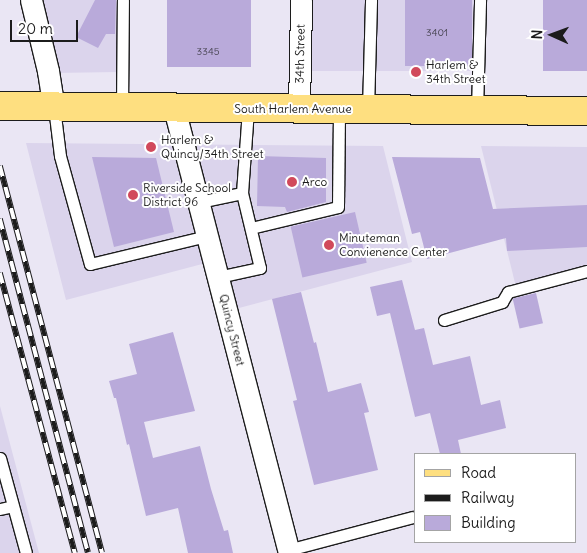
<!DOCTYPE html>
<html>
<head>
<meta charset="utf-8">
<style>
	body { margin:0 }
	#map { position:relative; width:587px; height:553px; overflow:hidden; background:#eae6f4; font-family:Delius,sans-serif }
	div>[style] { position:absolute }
	.built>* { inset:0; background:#dbd4ec; transform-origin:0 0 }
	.building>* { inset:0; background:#b9aada; transform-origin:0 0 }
	.roads { filter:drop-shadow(1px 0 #1c1c1c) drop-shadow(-1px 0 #1c1c1c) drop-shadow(0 1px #1c1c1c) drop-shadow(0 -1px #1c1c1c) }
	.service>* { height:11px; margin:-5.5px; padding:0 5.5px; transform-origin:5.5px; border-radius:5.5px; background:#fff }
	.minor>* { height:21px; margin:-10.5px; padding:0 10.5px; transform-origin:10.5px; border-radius:10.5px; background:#fff }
	.primary>* { height:28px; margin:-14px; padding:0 14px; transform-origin:14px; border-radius:14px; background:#fedf80 }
	.rail>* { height:5.5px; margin-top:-2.75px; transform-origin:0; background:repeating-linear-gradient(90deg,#fff 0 11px,#1c1c1c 0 22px); box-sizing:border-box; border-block:1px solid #1c1c1c }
	.dots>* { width:14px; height:14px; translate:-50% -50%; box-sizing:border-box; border:2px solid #fff; border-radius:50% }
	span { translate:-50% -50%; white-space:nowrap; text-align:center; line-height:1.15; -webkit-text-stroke:4px #fff; paint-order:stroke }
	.number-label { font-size:10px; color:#43404c }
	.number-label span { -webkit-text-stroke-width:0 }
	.street-label { font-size:12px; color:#1c1c1c }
	.poi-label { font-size:12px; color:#1c1c1c }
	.left { translate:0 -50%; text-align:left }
	.legend { position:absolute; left:414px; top:453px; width:162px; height:90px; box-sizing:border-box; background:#fff; border:1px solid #a4a4a4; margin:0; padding:6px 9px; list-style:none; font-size:15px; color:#1c1c1c }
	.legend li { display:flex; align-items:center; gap:10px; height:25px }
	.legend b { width:25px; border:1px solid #a4a4a4 }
	.north { position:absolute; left:527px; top:10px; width:50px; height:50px; -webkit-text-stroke:4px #fff; paint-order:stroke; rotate:272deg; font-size:14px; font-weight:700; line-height:20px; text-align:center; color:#1c1c1c }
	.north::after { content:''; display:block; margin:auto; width:18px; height:22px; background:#1c1c1c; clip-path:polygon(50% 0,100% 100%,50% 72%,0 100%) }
	.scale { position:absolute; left:10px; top:20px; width:68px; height:22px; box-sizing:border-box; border:2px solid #1c1c1c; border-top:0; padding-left:6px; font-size:15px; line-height:18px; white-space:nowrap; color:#1c1c1c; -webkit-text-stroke:4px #fff; paint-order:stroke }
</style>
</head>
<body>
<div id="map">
	<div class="built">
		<i style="clip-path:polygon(35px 0,120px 0,118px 72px,53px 73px)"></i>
		<i style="left:305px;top:0;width:171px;height:71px"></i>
		<i style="clip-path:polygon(26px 143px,383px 146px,412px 262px,220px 313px,206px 263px,66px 300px)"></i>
		<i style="clip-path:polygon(481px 146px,587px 147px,587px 278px,518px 295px)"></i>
		<i style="clip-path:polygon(0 406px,39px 553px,0 553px)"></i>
	</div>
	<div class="building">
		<i style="clip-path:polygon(95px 0,116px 0,115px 34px,106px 34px,98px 48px,76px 37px)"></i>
		<i style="left:167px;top:0;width:84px;height:67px"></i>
		<i style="left:405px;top:0;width:67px;height:66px"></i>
		<i style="left:543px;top:0;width:44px;height:71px"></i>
		<i style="clip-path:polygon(258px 156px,326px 158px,326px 202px,287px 212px,285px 207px,257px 206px)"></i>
		<i style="clip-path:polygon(92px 157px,156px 158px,174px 232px,114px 247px)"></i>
		<i style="clip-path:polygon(392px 157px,480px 158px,493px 209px,587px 205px,587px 247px,507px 251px,506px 238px,427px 259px,420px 232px,412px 234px)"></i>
		<i style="left:355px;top:212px;width:52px;height:66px;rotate:77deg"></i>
		<i style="clip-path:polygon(402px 280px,415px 330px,424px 328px,433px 365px,470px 356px,481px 405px,500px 400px,506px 428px,458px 440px,461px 454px,440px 454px,430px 413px,415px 417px,390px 313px,377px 316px,370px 287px)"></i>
		<i style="clip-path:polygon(301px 292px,314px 343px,316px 342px,328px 392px,361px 383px,369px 412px,364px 413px,378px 470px,314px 485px,293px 401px,297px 400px,272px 299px)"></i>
		<i style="left:536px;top:293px;width:31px;height:24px;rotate:77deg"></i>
		<i style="clip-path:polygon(173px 332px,195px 411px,144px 422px,153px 458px,200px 446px,211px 489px,224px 531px,228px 530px,233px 553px,188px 553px,178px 508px,146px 516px,129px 444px,127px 445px,116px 398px,114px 398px,109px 381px,137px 374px,129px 344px)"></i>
	</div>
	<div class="roads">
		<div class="service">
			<i style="left:54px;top:107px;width:49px;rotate:83deg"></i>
			<i style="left:60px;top:156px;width:112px;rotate:74.5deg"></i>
			<i style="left:90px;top:264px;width:120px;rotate:-13.5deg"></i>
			<i style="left:122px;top:108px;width:108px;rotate:-89.5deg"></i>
			<i style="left:368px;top:109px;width:109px;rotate:-88.4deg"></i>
			<i style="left:477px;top:110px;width:110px;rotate:-88.4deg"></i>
			<i style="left:199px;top:202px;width:44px;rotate:-11.8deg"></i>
			<i style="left:251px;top:228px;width:89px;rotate:-13.6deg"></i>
			<i style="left:338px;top:207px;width:98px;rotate:-89.4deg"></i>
			<i style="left:218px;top:277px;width:43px;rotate:-12.1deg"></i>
			<i style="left:260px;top:268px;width:77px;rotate:-103.5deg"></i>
			<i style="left:242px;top:193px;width:84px;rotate:-85.9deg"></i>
			<i style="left:444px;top:320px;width:61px;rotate:-17.2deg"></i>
			<i style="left:502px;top:302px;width:12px;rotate:-59deg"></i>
			<i style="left:508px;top:292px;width:82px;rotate:-14.9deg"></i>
			<i style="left:0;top:458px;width:98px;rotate:74.7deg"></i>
			<i style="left:0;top:509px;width:13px;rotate:-13deg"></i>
			<i style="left:288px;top:550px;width:129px;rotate:-14.8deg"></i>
		</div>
		<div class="minor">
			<i style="left:31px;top:0;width:73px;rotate:76.5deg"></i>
			<i style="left:48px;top:71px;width:36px;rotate:81deg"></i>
			<i style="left:174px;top:108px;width:460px;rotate:75.5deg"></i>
			<i style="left:299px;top:109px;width:109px;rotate:-88.9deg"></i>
		</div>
		<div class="primary">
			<i style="left:0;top:106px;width:587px;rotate:0.49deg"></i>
		</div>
	</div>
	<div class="rail">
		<i style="left:0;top:166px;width:400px;rotate:75.2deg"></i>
		<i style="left:0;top:219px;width:345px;rotate:75.2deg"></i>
		<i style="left:0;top:273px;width:290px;rotate:75deg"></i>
	</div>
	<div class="dots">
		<i style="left:416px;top:72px;background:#d1495b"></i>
		<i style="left:151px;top:147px;background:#d1495b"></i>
		<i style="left:292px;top:182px;background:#d1495b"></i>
		<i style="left:133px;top:195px;background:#d1495b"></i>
		<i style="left:329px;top:245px;background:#d1495b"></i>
	</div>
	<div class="number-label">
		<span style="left:437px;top:33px">3401</span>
		<span style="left:208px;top:52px">3345</span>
	</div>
	<div class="street-label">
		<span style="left:300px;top:54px;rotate:-89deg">34th Street</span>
		<span style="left:293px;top:109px">South Harlem Avenue</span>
		<span style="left:232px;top:330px;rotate:76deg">Quincy Street</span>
	</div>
	<div class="poi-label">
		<span class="left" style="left:426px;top:72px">Harlem &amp;<br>34th Street</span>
		<span class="left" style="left:161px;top:147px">Harlem &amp;<br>Quincy/34th Street</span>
		<span class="left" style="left:302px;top:182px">Arco</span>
		<span class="left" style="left:143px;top:195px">Riverside School<br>District 96</span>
		<span class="left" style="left:339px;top:245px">Minuteman<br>Convienence Center</span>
	</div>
	<ul class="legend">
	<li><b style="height:6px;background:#fedf80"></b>Road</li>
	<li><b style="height:6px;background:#1c1c1c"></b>Railway</li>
	<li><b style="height:14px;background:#b9aada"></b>Building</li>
	</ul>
	<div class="north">N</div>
	<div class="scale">20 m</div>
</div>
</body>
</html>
